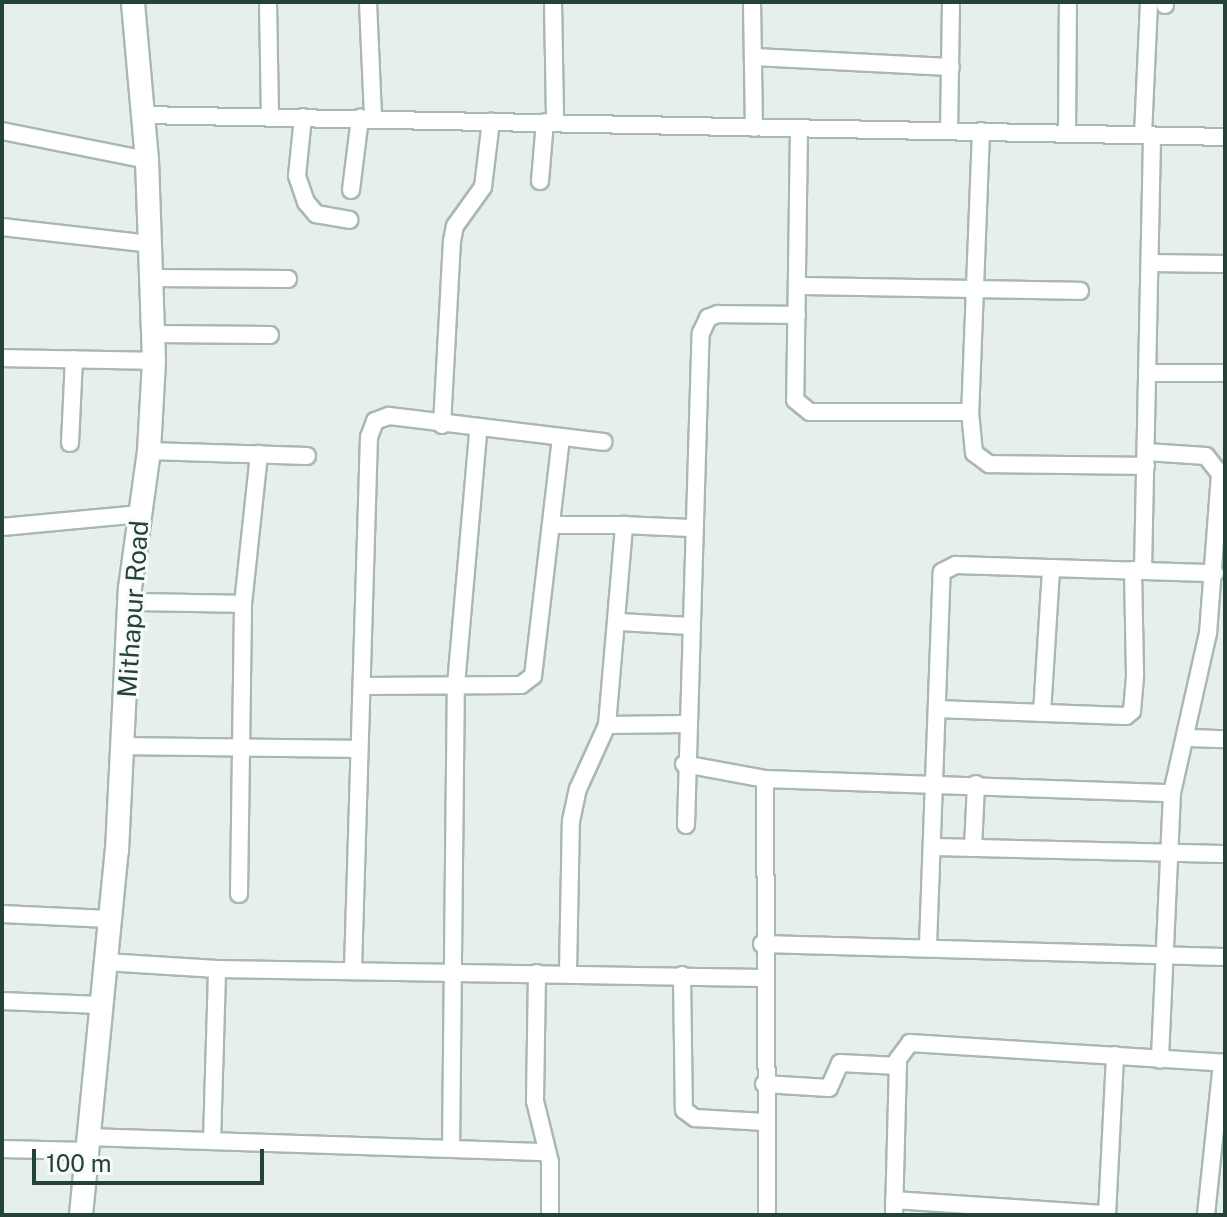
<!DOCTYPE html>
<html>
<head>
<meta charset="utf-8">
<style>
	body { margin:0 }
	#map { position:relative; width:1227px; height:1217px; overflow:hidden; background:#e6efeb; font-family:"Public Sans",sans-serif }
	div>[style] { position:absolute }
	.roads { filter:drop-shadow(2px 0 #a8b8b2) drop-shadow(-2px 0 #a8b8b2) drop-shadow(0 2px #a8b8b2) drop-shadow(0 -2px #a8b8b2) }
	.minor>* { height:16px; margin:-8px; padding:0 8px; transform-origin:8px; border-radius:8px; background:#fff }
	.tertiary>* { height:22px; margin:-11px; padding:0 11px; transform-origin:11px; border-radius:11px; background:#fff }
	span { translate:-50% -50%; white-space:nowrap; text-align:center; line-height:1.15; -webkit-text-stroke:6px #f7fbf9; paint-order:stroke }
	.street-label { font-size:26px; color:#24423a }
	.frame { position:absolute; inset:0; border:4px solid #24423a; pointer-events:none }
	.scale { position:absolute; left:32px; top:1149px; width:232px; height:36px; box-sizing:border-box; border:4px solid #24423a; border-top:0; padding-left:10px; font-size:24px; line-height:28px; white-space:nowrap; color:#24423a; -webkit-text-stroke:6px #f7fbf9; paint-order:stroke }
</style>
</head>
<body>
<div id="map">
	<div class="roads">
		<div class="minor">
			<i style="left:268px;top:2px;width:115px;rotate:89deg"></i>
			<i style="left:368px;top:2px;width:116px;rotate:87.5deg"></i>
			<i style="left:553px;top:2px;width:120px;rotate:89deg"></i>
			<i style="left:752px;top:2px;width:126px;rotate:89.1deg"></i>
			<i style="left:1165px;top:5px;width:3px;rotate:-90deg"></i>
			<i style="left:753px;top:57px;width:198px;rotate:2.9deg"></i>
			<i style="left:142px;top:115px;width:1083px;rotate:1.16deg"></i>
			<i style="left:303px;top:117px;width:59px;rotate:95.8deg"></i>
			<i style="left:297px;top:176px;width:28px;rotate:71deg"></i>
			<i style="left:306px;top:202px;width:16px;rotate:50deg"></i>
			<i style="left:316px;top:214px;width:34px;rotate:10deg"></i>
			<i style="left:799px;top:128px;width:272px;rotate:90.8deg"></i>
			<i style="left:795px;top:400px;width:19px;rotate:39deg"></i>
			<i style="left:810px;top:412px;width:160px"></i>
			<i style="left:2px;top:131px;width:148px;rotate:11.3deg"></i>
			<i style="left:949px;top:131px;width:129px;rotate:-89.1deg"></i>
			<i style="left:981px;top:131px;width:281px;rotate:92.2deg"></i>
			<i style="left:970px;top:412px;width:41px;rotate:84.4deg"></i>
			<i style="left:974px;top:453px;width:19px;rotate:36deg"></i>
			<i style="left:989px;top:464px;width:157px;rotate:0.7deg"></i>
			<i style="left:1067px;top:134px;width:132px;rotate:-89.6deg"></i>
			<i style="left:1143px;top:135px;width:130px;rotate:-87.4deg"></i>
			<i style="left:540px;top:181px;width:59px;rotate:-85.2deg"></i>
			<i style="left:351px;top:190px;width:73px;rotate:-82.9deg"></i>
			<i style="left:2px;top:227px;width:151px;rotate:6.5deg"></i>
			<i style="left:1150px;top:263px;width:75px;rotate:0.8deg"></i>
			<i style="left:154px;top:278px;width:134px;rotate:0.4deg"></i>
			<i style="left:798px;top:286px;width:282px;rotate:1deg"></i>
			<i style="left:155px;top:334px;width:115px;rotate:0.5deg"></i>
			<i style="left:4px;top:358px;width:150px;rotate:1.1deg"></i>
			<i style="left:1147px;top:373px;width:78px"></i>
			<i style="left:442px;top:425px;width:184px;rotate:-86.9deg"></i>
			<i style="left:452px;top:241px;width:15px;rotate:-79deg"></i>
			<i style="left:455px;top:226px;width:48px;rotate:-54.3deg"></i>
			<i style="left:483px;top:187px;width:66px;rotate:-83.1deg"></i>
			<i style="left:70px;top:443px;width:84px;rotate:-87.3deg"></i>
			<i style="left:149px;top:451px;width:158px;rotate:1.8deg"></i>
			<i style="left:1146px;top:452px;width:60px;rotate:3.8deg"></i>
			<i style="left:1206px;top:456px;width:23px;rotate:52deg"></i>
			<i style="left:1220px;top:474px;width:159px;rotate:94.3deg"></i>
			<i style="left:1208px;top:633px;width:164px;rotate:102.7deg"></i>
			<i style="left:1172px;top:793px;width:267px;rotate:92.6deg"></i>
			<i style="left:553px;top:525px;width:71px"></i>
			<i style="left:2px;top:527px;width:139px;rotate:-5.4deg"></i>
			<i style="left:1143px;top:569px;width:434px;rotate:-88.8deg"></i>
			<i style="left:130px;top:602px;width:113px;rotate:1deg"></i>
			<i style="left:243px;top:604px;width:151px;rotate:-83.9deg"></i>
			<i style="left:620px;top:622px;width:69px;rotate:3.3deg"></i>
			<i style="left:362px;top:686px;width:159px;rotate:-0.4deg"></i>
			<i style="left:521px;top:685px;width:15px;rotate:-37deg"></i>
			<i style="left:533px;top:676px;width:239px;rotate:-83.3deg"></i>
			<i style="left:937px;top:709px;width:189px;rotate:2.1deg"></i>
			<i style="left:1126px;top:716px;width:8px;rotate:-40deg"></i>
			<i style="left:1132px;top:711px;width:37px;rotate:-85deg"></i>
			<i style="left:1135px;top:674px;width:104px;rotate:-91.1deg"></i>
			<i style="left:1042px;top:713px;width:145px;rotate:-86.4deg"></i>
			<i style="left:607px;top:725px;width:78px;rotate:-0.7deg"></i>
			<i style="left:1189px;top:738px;width:36px;rotate:2deg"></i>
			<i style="left:123px;top:746px;width:236px;rotate:0.7deg"></i>
			<i style="left:684px;top:764px;width:82px;rotate:10.5deg"></i>
			<i style="left:765px;top:779px;width:407px;rotate:2deg"></i>
			<i style="left:765px;top:779px;width:436px;rotate:89.7deg"></i>
			<i style="left:686px;top:825px;width:492px;rotate:-88.3deg"></i>
			<i style="left:701px;top:333px;width:17px;rotate:-65deg"></i>
			<i style="left:708px;top:318px;width:11px;rotate:-22deg"></i>
			<i style="left:718px;top:314px;width:79px;rotate:0.7deg"></i>
			<i style="left:933px;top:847px;width:292px;rotate:1.4deg"></i>
			<i style="left:973px;top:848px;width:64px;rotate:-87.3deg"></i>
			<i style="left:239px;top:894px;width:290px;rotate:-89.2deg"></i>
			<i style="left:2px;top:914px;width:107px;rotate:2.7deg"></i>
			<i style="left:762px;top:944px;width:463px;rotate:1.6deg"></i>
			<i style="left:928px;top:945px;width:373px;rotate:-87.9deg"></i>
			<i style="left:942px;top:572px;width:16px;rotate:-27deg"></i>
			<i style="left:956px;top:565px;width:259px;rotate:1.8deg"></i>
			<i style="left:105px;top:962px;width:112px;rotate:3.6deg"></i>
			<i style="left:217px;top:969px;width:546px;rotate:0.94deg"></i>
			<i style="left:353px;top:969px;width:532px;rotate:-88.28deg"></i>
			<i style="left:369px;top:437px;width:17px;rotate:-69deg"></i>
			<i style="left:375px;top:421px;width:15px;rotate:-20deg"></i>
			<i style="left:389px;top:416px;width:216px;rotate:6.9deg"></i>
			<i style="left:568px;top:972px;width:151px;rotate:-88.9deg"></i>
			<i style="left:571px;top:821px;width:33px;rotate:-78deg"></i>
			<i style="left:578px;top:789px;width:70px;rotate:-65.6deg"></i>
			<i style="left:607px;top:725px;width:201px;rotate:-85.1deg"></i>
			<i style="left:624px;top:525px;width:70px;rotate:2.5deg"></i>
			<i style="left:537px;top:973px;width:128px;rotate:90.9deg"></i>
			<i style="left:535px;top:1101px;width:63px;rotate:76.2deg"></i>
			<i style="left:550px;top:1162px;width:53px;rotate:90deg"></i>
			<i style="left:682px;top:975px;width:135px;rotate:89.2deg"></i>
			<i style="left:684px;top:1110px;width:14px;rotate:36deg"></i>
			<i style="left:695px;top:1118px;width:70px;rotate:3.3deg"></i>
			<i style="left:2px;top:1001px;width:98px;rotate:2.3deg"></i>
			<i style="left:764px;top:1084px;width:65px;rotate:3.5deg"></i>
			<i style="left:829px;top:1088px;width:27px;rotate:-66deg"></i>
			<i style="left:840px;top:1063px;width:58px;rotate:3deg"></i>
			<i style="left:87px;top:1137px;width:460px;rotate:1.9deg"></i>
			<i style="left:212px;top:1141px;width:172px;rotate:-88.3deg"></i>
			<i style="left:2px;top:1149px;width:84px;rotate:1.4deg"></i>
			<i style="left:451px;top:1149px;width:464px;rotate:-89.4deg"></i>
			<i style="left:456px;top:685px;width:255px;rotate:-85deg"></i>
			<i style="left:894px;top:1200px;width:213px;rotate:3.8deg"></i>
			<i style="left:894px;top:1215px;width:156px;rotate:-88.5deg"></i>
			<i style="left:898px;top:1059px;width:20px;rotate:-53deg"></i>
			<i style="left:910px;top:1043px;width:316px;rotate:3.6deg"></i>
			<i style="left:1107px;top:1215px;width:160px;rotate:-87.1deg"></i>
			<i style="left:1206px;top:1215px;width:153px;rotate:-84deg"></i>
		</div>
		<div class="tertiary">
			<i style="left:81px;top:1215px;width:366px;rotate:-84.4deg"></i>
			<i style="left:117px;top:851px;width:263px;rotate:-87.2deg"></i>
			<i style="left:130px;top:588px;width:138px;rotate:-82.1deg"></i>
			<i style="left:149px;top:451px;width:90px;rotate:-86.8deg"></i>
			<i style="left:154px;top:361px;width:201px;rotate:-92deg"></i>
			<i style="left:147px;top:160px;width:159px;rotate:-95.1deg"></i>
		</div>
	</div>
	<div class="street-label">
		<span style="left:133px;top:609px;rotate:-86deg">Mithapur Road</span>
	</div>
	<div class="frame"></div>
	<div class="scale">100 m</div>
</div>
</body>
</html>
